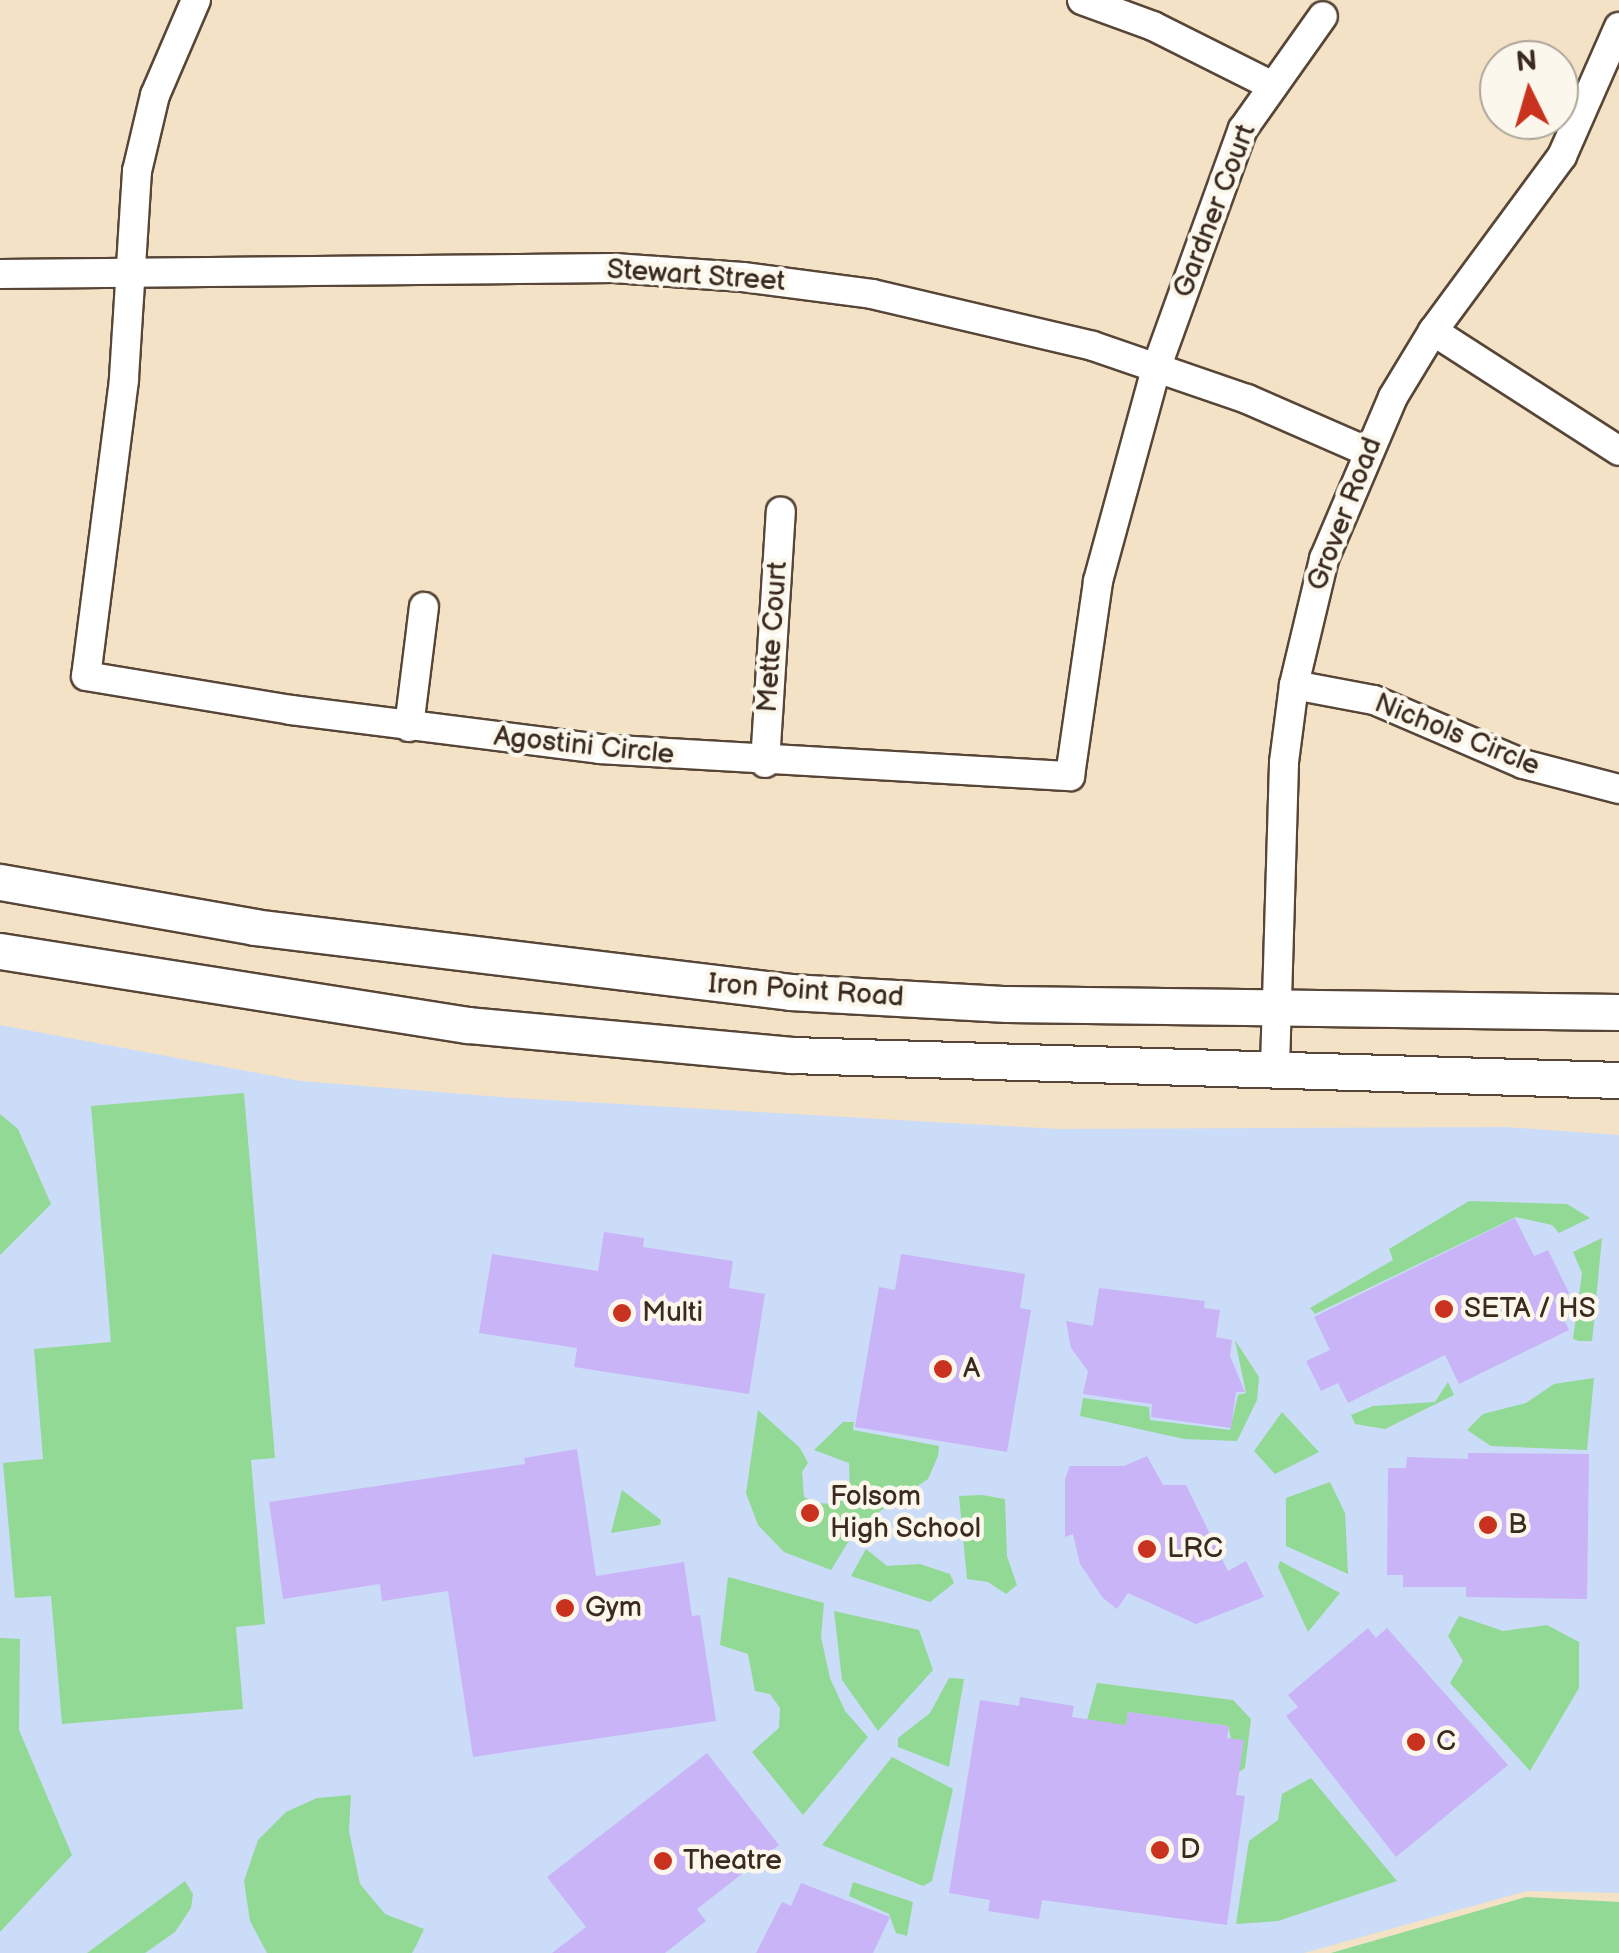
<!DOCTYPE html>
<html>
<head>
<meta charset="utf-8">
<style>
	body { margin:0 }
	#map { position:relative; width:1619px; height:1953px; overflow:hidden; background:#f3e2c5; font-family:"Balsamiq Sans",sans-serif }
	div>[style] { position:absolute }
	.built>* { inset:0; background:#cbdcf9 }
	.green>* { inset:0; background:#91d994 }
	.building>* { inset:0; background:#c9b4f7 }
	.roads { filter:drop-shadow(2px 0 #574637) drop-shadow(-2px 0 #574637) drop-shadow(0 2px #574637) drop-shadow(0 -2px #574637) }
	.minor>* { height:28px; margin:-14px; padding:0 14px; transform-origin:14px; border-radius:14px; background:#fff }
	.major>* { height:35px; margin:-17.5px; padding:0 17.5px; transform-origin:17.5px; border-radius:17.5px; background:#fff }
	.dots>* { width:28px; height:28px; translate:-50% -50%; box-sizing:border-box; border:5px solid #fbf7ec; border-radius:50% }
	span { translate:-50% -50%; white-space:nowrap; text-align:center; line-height:1.15; -webkit-text-stroke:9px #fbf7ec; paint-order:stroke }
	.street-label { font-size:28px; color:#3b2a1e }
	.poi-label { font-size:28px; color:#3b2a1e }
	.left { translate:0 -50%; text-align:left }
	.north { position:absolute; left:1479px; top:40px; width:100px; height:100px; box-sizing:border-box; background:#fbf7ec; border:2px solid #aea59a; border-radius:50%; rotate:355deg; font-size:28px; font-weight:700; line-height:40px; text-align:center; color:#3b2a1e }
	.north::after { content:''; display:block; margin:auto; width:35px; height:45px; background:#c8321e; clip-path:polygon(50% 0,100% 100%,50% 72%,0 100%) }
</style>
</head>
<body>
<div id="map">
	<div class="built">
		<i style="clip-path:polygon(0 1025px,301px 1081px,514px 1098px,1058px 1129px,1506px 1127px,1619px 1135px,1619px 1893px,1527px 1891px,1304px 1953px,0 1953px)"></i>
	</div>
	<div class="green">
		<i style="clip-path:polygon(244px 1093px,275px 1458px,251px 1460px,265px 1624px,236px 1627px,243px 1709px,62px 1724px,51px 1596px,15px 1598px,3px 1463px,43px 1459px,34px 1349px,111px 1342px,91px 1106px)"></i>
		<i style="clip-path:polygon(0 1114px,18px 1129px,51px 1204px,0 1255px)"></i>
		<i style="clip-path:polygon(1469px 1201px,1567px 1204px,1590px 1218px,1559px 1233px,1552px 1225px,1516px 1217px,1315px 1314px,1310px 1308px,1393px 1260px,1389px 1249px)"></i>
		<i style="clip-path:polygon(1602px 1238px,1592px 1341px,1579px 1341px,1573px 1339px,1582px 1273px,1573px 1252px)"></i>
		<i style="clip-path:polygon(1235px 1340px,1259px 1377px,1257px 1400px,1237px 1441px,1184px 1439px,1080px 1416px,1083px 1398px,1149px 1407px,1150px 1420px,1230px 1430px,1238px 1395px,1246px 1393px)"></i>
		<i style="clip-path:polygon(1594px 1378px,1587px 1450px,1491px 1446px,1467px 1430px,1483px 1414px,1526px 1403px,1554px 1384px)"></i>
		<i style="clip-path:polygon(1448px 1382px,1454px 1395px,1385px 1429px,1355px 1424px,1351px 1415px,1373px 1406px,1435px 1402px)"></i>
		<i style="clip-path:polygon(758px 1410px,800px 1448px,808px 1463px,802px 1472px,804px 1497px,818px 1503px,832px 1504px,850px 1493px,849px 1463px,814px 1450px,843px 1422px,854px 1422px,853px 1430px,939px 1446px,938px 1456px,928px 1479px,858px 1526px,831px 1570px,784px 1552px,758px 1525px,746px 1493px)"></i>
		<i style="clip-path:polygon(1282px 1412px,1319px 1452px,1275px 1474px,1254px 1451px)"></i>
		<i style="clip-path:polygon(1330px 1482px,1345px 1513px,1348px 1574px,1286px 1546px,1286px 1498px)"></i>
		<i style="clip-path:polygon(622px 1490px,661px 1520px,660px 1525px,611px 1533px)"></i>
		<i style="clip-path:polygon(982px 1495px,1005px 1499px,1007px 1556px,1017px 1585px,1006px 1594px,988px 1582px,967px 1579px,959px 1496px)"></i>
		<i style="clip-path:polygon(866px 1549px,887px 1566px,920px 1564px,950px 1574px,954px 1583px,930px 1602px,851px 1576px)"></i>
		<i style="clip-path:polygon(1280px 1561px,1340px 1593px,1308px 1632px,1278px 1567px)"></i>
		<i style="clip-path:polygon(728px 1577px,824px 1603px,821px 1637px,830px 1678px,845px 1711px,868px 1737px,803px 1815px,752px 1752px,779px 1728px,780px 1708px,770px 1694px,755px 1691px,748px 1654px,720px 1645px)"></i>
		<i style="clip-path:polygon(834px 1611px,919px 1630px,933px 1670px,878px 1731px,842px 1680px)"></i>
		<i style="clip-path:polygon(1459px 1616px,1503px 1631px,1547px 1625px,1579px 1642px,1579px 1688px,1530px 1771px,1450px 1683px,1463px 1661px,1448px 1636px)"></i>
		<i style="clip-path:polygon(0 1638px,20px 1639px,19px 1730px,72px 1855px,0 1932px)"></i>
		<i style="clip-path:polygon(949px 1678px,964px 1679px,949px 1767px,898px 1747px,898px 1738px,930px 1713px)"></i>
		<i style="clip-path:polygon(1097px 1683px,1233px 1700px,1251px 1719px,1245px 1768px,1239px 1772px,1228px 1726px,1128px 1712px,1126px 1725px,1082px 1739px)"></i>
		<i style="clip-path:polygon(892px 1757px,953px 1789px,932px 1881px,923px 1886px,822px 1845px)"></i>
		<i style="clip-path:polygon(1311px 1778px,1397px 1881px,1278px 1921px,1236px 1924px,1249px 1841px,1278px 1820px,1282px 1794px)"></i>
		<i style="clip-path:polygon(351px 1795px,349px 1831px,360px 1884px,385px 1914px,424px 1929px,416px 1946px,412px 1953px,267px 1953px,250px 1921px,244px 1881px,258px 1840px,286px 1812px,317px 1798px)"></i>
		<i style="clip-path:polygon(185px 1881px,193px 1894px,191px 1908px,175px 1932px,145px 1953px,87px 1953px)"></i>
		<i style="clip-path:polygon(853px 1882px,913px 1902px,907px 1936px,896px 1933px,889px 1914px,849px 1896px)"></i>
		<i style="clip-path:polygon(1526px 1897px,1619px 1902px,1619px 1953px,1331px 1953px)"></i>
	</div>
	<div class="building">
		<i style="clip-path:polygon(1515px 1218px,1534px 1256px,1548px 1250px,1569px 1293px,1554px 1300px,1569px 1330px,1459px 1384px,1445px 1355px,1348px 1403px,1338px 1383px,1321px 1391px,1306px 1361px,1330px 1350px,1314px 1317px)"></i>
		<i style="clip-path:polygon(604px 1232px,644px 1238px,643px 1247px,733px 1261px,729px 1288px,765px 1294px,749px 1394px,574px 1367px,577px 1348px,479px 1333px,492px 1254px,598px 1271px)"></i>
		<i style="clip-path:polygon(901px 1254px,1025px 1274px,1020px 1308px,1031px 1310px,1007px 1452px,855px 1427px,879px 1287px,895px 1290px)"></i>
		<i style="clip-path:polygon(1099px 1288px,1205px 1301px,1204px 1308px,1220px 1310px,1216px 1337px,1232px 1340px,1230px 1356px,1245px 1392px,1236px 1392px,1231px 1428px,1151px 1417px,1152px 1404px,1083px 1394px,1088px 1371px,1071px 1348px,1066px 1321px,1093px 1326px)"></i>
		<i style="clip-path:polygon(577px 1449px,596px 1576px,684px 1562px,692px 1616px,700px 1615px,716px 1721px,473px 1757px,448px 1591px,382px 1601px,380px 1584px,283px 1599px,269px 1502px,525px 1464px,524px 1458px)"></i>
		<i style="clip-path:polygon(1468px 1453px,1589px 1454px,1587px 1599px,1466px 1597px,1466px 1587px,1403px 1587px,1403px 1575px,1387px 1575px,1388px 1468px,1406px 1468px,1407px 1457px,1468px 1459px)"></i>
		<i style="clip-path:polygon(1147px 1456px,1163px 1485px,1186px 1485px,1228px 1571px,1246px 1561px,1264px 1597px,1196px 1624px,1128px 1593px,1117px 1609px,1103px 1598px,1080px 1564px,1073px 1534px,1065px 1537px,1065px 1479px,1070px 1466px,1124px 1466px)"></i>
		<i style="clip-path:polygon(1368px 1628px,1376px 1638px,1387px 1628px,1508px 1765px,1396px 1857px,1286px 1716px,1298px 1707px,1288px 1695px)"></i>
		<i style="clip-path:polygon(1020px 1697px,1074px 1706px,1072px 1717px,1126px 1725px,1128px 1712px,1229px 1726px,1227px 1738px,1244px 1740px,1236px 1795px,1245px 1796px,1227px 1925px,1042px 1900px,1039px 1919px,988px 1911px,990px 1900px,949px 1893px,980px 1700px,1019px 1706px)"></i>
		<i style="clip-path:polygon(707px 1753px,779px 1845px,697px 1909px,706px 1921px,665px 1953px,552px 1953px,586px 1927px,547px 1877px)"></i>
		<i style="clip-path:polygon(801px 1883px,890px 1917px,873px 1953px,756px 1953px,782px 1902px,791px 1906px)"></i>
	</div>
	<div class="roads">
		<div class="minor">
			<i style="left:196px;top:0;width:103px;rotate:113.3deg"></i>
			<i style="left:155px;top:95px;width:78px;rotate:103.3deg"></i>
			<i style="left:137px;top:171px;width:209px;rotate:93.6deg"></i>
			<i style="left:124px;top:380px;width:298px;rotate:97.3deg"></i>
			<i style="left:86px;top:676px;width:208px;rotate:9.4deg"></i>
			<i style="left:291px;top:710px;width:311px;rotate:7.2deg"></i>
			<i style="left:600px;top:749px;width:471px;rotate:3.3deg"></i>
			<i style="left:1070px;top:776px;width:197px;rotate:-81.8deg"></i>
			<i style="left:1098px;top:581px;width:223px;rotate:-74.7deg"></i>
			<i style="left:1157px;top:366px;width:252px;rotate:-70.1deg"></i>
			<i style="left:1243px;top:129px;width:138px;rotate:-54.7deg"></i>
			<i style="left:1082px;top:0;width:76px;rotate:20.1deg"></i>
			<i style="left:1153px;top:26px;width:130px;rotate:26.6deg"></i>
			<i style="left:0;top:274px;width:614px;rotate:-0.56deg"></i>
			<i style="left:614px;top:268px;width:129px;rotate:4deg"></i>
			<i style="left:743px;top:277px;width:130px;rotate:7.5deg"></i>
			<i style="left:872px;top:294px;width:227px;rotate:13.2deg"></i>
			<i style="left:1093px;top:346px;width:163px;rotate:19deg"></i>
			<i style="left:1247px;top:399px;width:130px;rotate:23.6deg"></i>
			<i style="left:1433px;top:331px;width:221px;rotate:32.8deg"></i>
			<i style="left:1294px;top:685px;width:81px;rotate:10.6deg"></i>
			<i style="left:1374px;top:700px;width:162px;rotate:23.2deg"></i>
			<i style="left:1523px;top:764px;width:99px;rotate:14.6deg"></i>
			<i style="left:409px;top:727px;width:121px;rotate:-82.9deg"></i>
			<i style="left:765px;top:763px;width:252px;rotate:-86.4deg"></i>
			<i style="left:1275px;top:1067px;width:305px;rotate:-88.3deg"></i>
			<i style="left:1284px;top:762px;width:78px;rotate:-82.6deg"></i>
			<i style="left:1294px;top:685px;width:130px;rotate:-76.6deg"></i>
			<i style="left:1324px;top:559px;width:176px;rotate:-66.9deg"></i>
			<i style="left:1393px;top:397px;width:77px;rotate:-58.8deg"></i>
			<i style="left:1433px;top:331px;width:217px;rotate:-53.6deg"></i>
			<i style="left:1562px;top:156px;width:141px;rotate:-66.2deg"></i>
		</div>
		<div class="major">
			<i style="left:0;top:882px;width:258px;rotate:10deg"></i>
			<i style="left:254px;top:927px;width:540px;rotate:6.91deg"></i>
			<i style="left:790px;top:992px;width:217px;rotate:3.2deg"></i>
			<i style="left:1007px;top:1004px;width:612px;rotate:0.75deg"></i>
			<i style="left:0;top:951px;width:474px;rotate:9deg"></i>
			<i style="left:468px;top:1025px;width:324px;rotate:5.3deg"></i>
			<i style="left:791px;top:1055px;width:828px;rotate:1.73deg"></i>
		</div>
	</div>
	<div class="dots">
		<i style="left:1444px;top:1309px;background:#c8321e"></i>
		<i style="left:622px;top:1313px;background:#c8321e"></i>
		<i style="left:943px;top:1369px;background:#c8321e"></i>
		<i style="left:810px;top:1513px;background:#c8321e"></i>
		<i style="left:1488px;top:1525px;background:#c8321e"></i>
		<i style="left:1147px;top:1549px;background:#c8321e"></i>
		<i style="left:565px;top:1608px;background:#c8321e"></i>
		<i style="left:1416px;top:1742px;background:#c8321e"></i>
		<i style="left:1160px;top:1850px;background:#c8321e"></i>
		<i style="left:663px;top:1861px;background:#c8321e"></i>
	</div>
	<div class="street-label">
		<span style="left:1215px;top:211px;rotate:-69deg">Gardner Court</span>
		<span style="left:696px;top:276px;rotate:4deg">Stewart Street</span>
		<span style="left:1345px;top:514px;rotate:-69deg">Grover Road</span>
		<span style="left:773px;top:637px;rotate:-86deg">Mette Court</span>
		<span style="left:1457px;top:735px;rotate:22deg">Nichols Circle</span>
		<span style="left:584px;top:746px;rotate:6deg">Agostini Circle</span>
		<span style="left:806px;top:991px;rotate:4deg">Iron Point Road</span>
	</div>
	<div class="poi-label">
		<span class="left" style="left:1464px;top:1309px">SETA / HS</span>
		<span class="left" style="left:642px;top:1313px">Multi</span>
		<span class="left" style="left:963px;top:1369px">A</span>
		<span class="left" style="left:830px;top:1513px">Folsom<br>High School</span>
		<span class="left" style="left:1508px;top:1525px">B</span>
		<span class="left" style="left:1167px;top:1549px">LRC</span>
		<span class="left" style="left:585px;top:1608px">Gym</span>
		<span class="left" style="left:1436px;top:1742px">C</span>
		<span class="left" style="left:1180px;top:1850px">D</span>
		<span class="left" style="left:683px;top:1861px">Theatre</span>
	</div>
	<div class="north">N</div>
</div>
</body>
</html>
